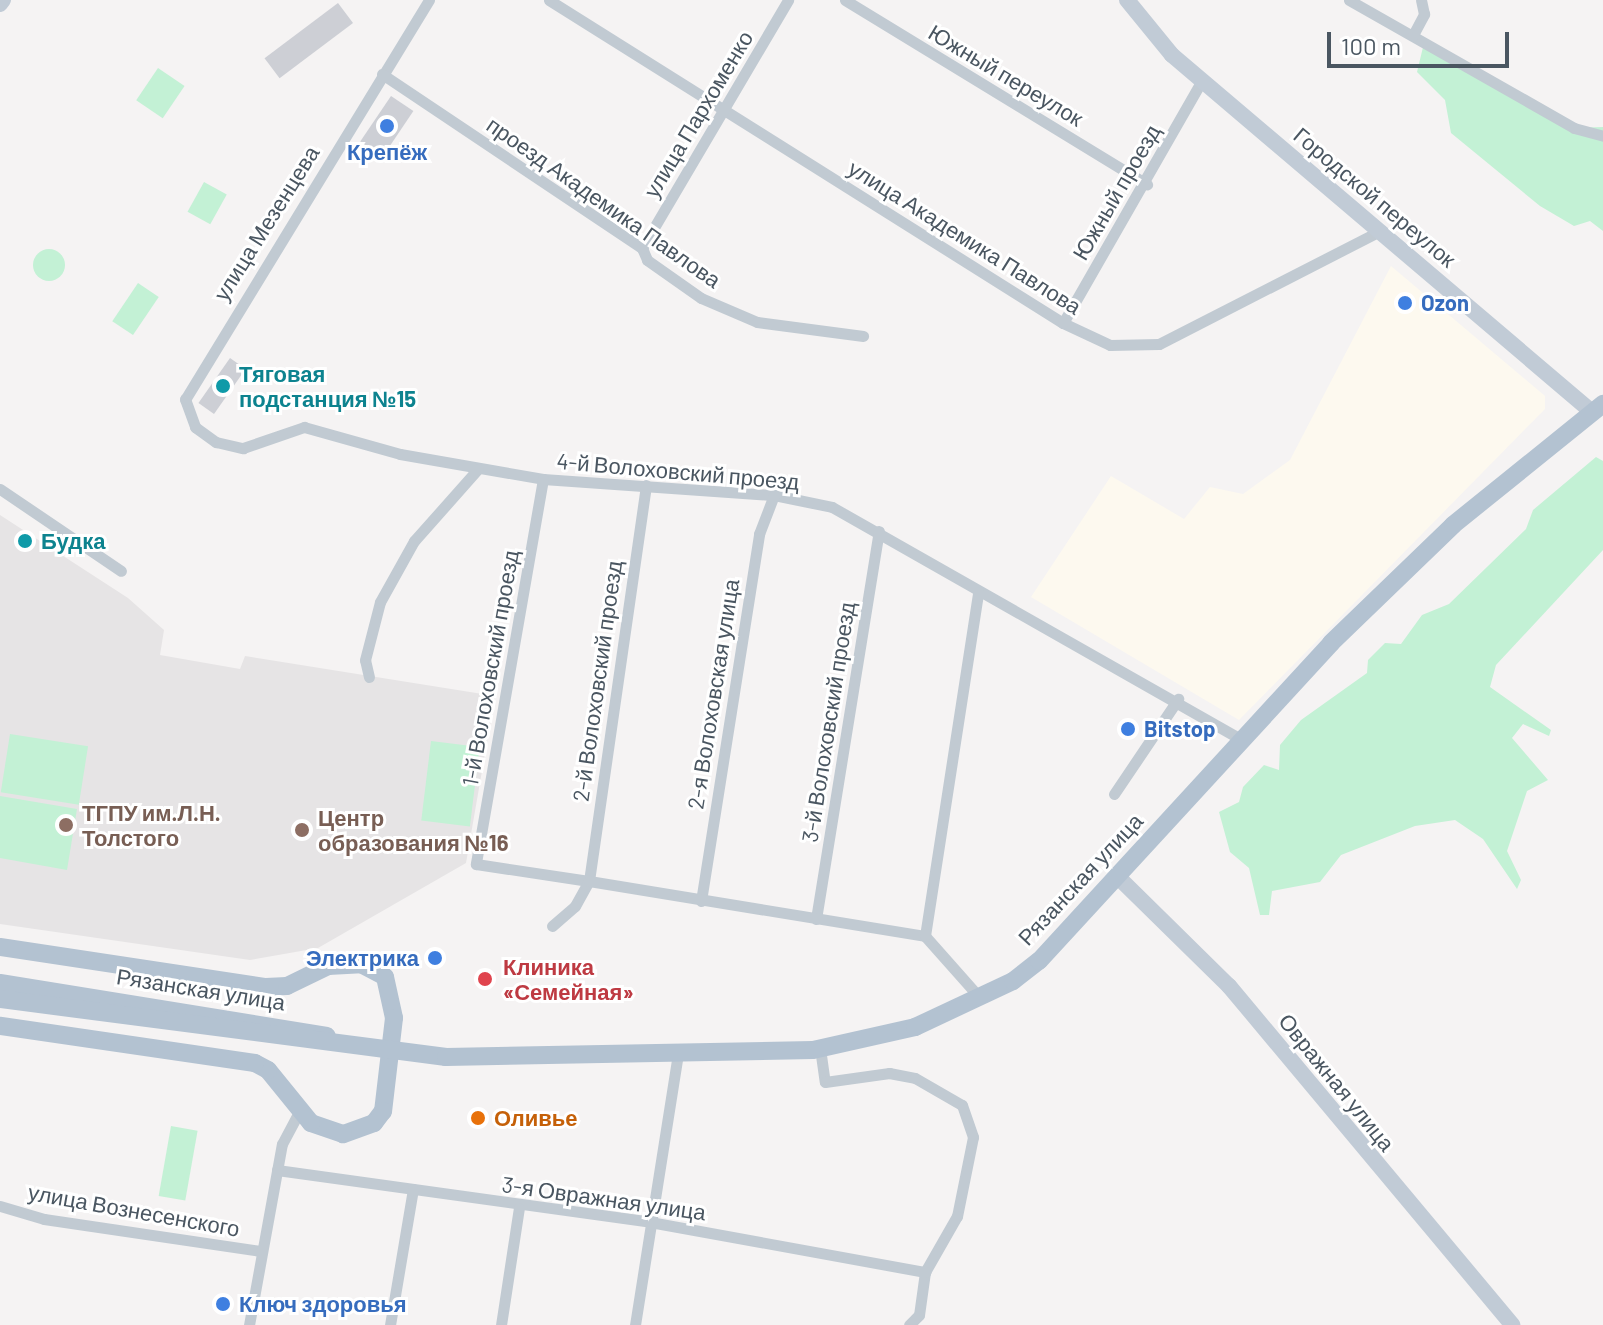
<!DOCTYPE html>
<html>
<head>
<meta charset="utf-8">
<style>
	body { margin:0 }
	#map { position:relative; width:1603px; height:1325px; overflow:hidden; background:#f5f3f3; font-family:Barlow,sans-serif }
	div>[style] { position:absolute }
	.commercial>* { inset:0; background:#fdf9ef }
	.education>* { inset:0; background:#e6e4e5 }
	.green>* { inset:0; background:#c3f1d5; transform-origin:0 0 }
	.round { border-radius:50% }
	.building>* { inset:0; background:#cdcfd5; transform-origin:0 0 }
	.street>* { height:11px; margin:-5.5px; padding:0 5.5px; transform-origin:5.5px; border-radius:5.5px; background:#c1cad2 }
	.secondary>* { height:16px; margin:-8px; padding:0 8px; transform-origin:8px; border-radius:8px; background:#c1cbd6 }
	.primary>* { height:18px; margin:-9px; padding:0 9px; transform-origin:9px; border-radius:9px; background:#b3c2d1 }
	.dots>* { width:22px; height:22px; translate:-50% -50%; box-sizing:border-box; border:4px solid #fff; border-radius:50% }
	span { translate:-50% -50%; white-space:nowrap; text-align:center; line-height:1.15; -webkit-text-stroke:6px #fff; paint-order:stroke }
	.street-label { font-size:22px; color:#4a5661 }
	.shop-label { font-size:22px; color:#366cbe; font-weight:700 }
	.left { translate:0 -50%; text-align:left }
	.right { translate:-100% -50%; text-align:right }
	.culture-label { font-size:22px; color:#0d838f; font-weight:700 }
	.education-label { font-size:22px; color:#785e54; font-weight:700 }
	.health-label { font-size:22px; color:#be3a42; font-weight:700 }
	.food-label { font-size:22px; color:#c56008; font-weight:700 }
	.scale { position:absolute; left:1327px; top:32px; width:182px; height:36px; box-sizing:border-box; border:4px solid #4a5661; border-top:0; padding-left:10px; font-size:24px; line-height:28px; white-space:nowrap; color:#4a5661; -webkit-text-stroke:6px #fff; paint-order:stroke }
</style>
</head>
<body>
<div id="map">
	<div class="commercial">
		<i style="clip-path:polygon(1391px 266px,1545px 396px,1545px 409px,1239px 720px,1031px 597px,1111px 476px,1184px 519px,1210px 487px,1243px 494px,1290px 460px)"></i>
	</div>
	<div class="education">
		<i style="clip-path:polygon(0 515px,128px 598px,164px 630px,160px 655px,240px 669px,245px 656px,495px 696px,466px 863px,318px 948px,250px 960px,0 924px)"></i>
	</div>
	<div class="green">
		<i style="clip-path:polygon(1424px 43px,1574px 128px,1603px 127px,1603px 231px,1590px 221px,1574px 226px,1540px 206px,1451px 133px,1445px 100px,1417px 72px)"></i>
		<i style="left:158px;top:68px;width:32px;height:39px;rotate:34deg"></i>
		<i style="left:204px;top:182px;width:26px;height:34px;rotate:29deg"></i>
		<i class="round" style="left:33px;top:249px;width:32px;height:32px"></i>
		<i style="left:138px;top:283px;width:25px;height:46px;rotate:34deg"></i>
		<i style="clip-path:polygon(1596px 457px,1603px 461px,1603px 550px,1496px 665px,1490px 687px,1551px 730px,1549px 736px,1523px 724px,1512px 738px,1548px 780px,1527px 791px,1507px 851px,1521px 880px,1517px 889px,1483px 839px,1455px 820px,1415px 826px,1341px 855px,1320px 882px,1272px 891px,1269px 915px,1260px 915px,1249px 868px,1230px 852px,1219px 812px,1239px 802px,1243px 787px,1264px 765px,1279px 770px,1280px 745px,1301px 720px,1367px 673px,1368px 660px,1385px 643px,1401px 644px,1422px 615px,1449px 604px,1526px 529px,1533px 510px)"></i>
		<i style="left:10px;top:734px;width:79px;height:59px;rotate:9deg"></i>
		<i style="left:431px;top:741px;width:49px;height:80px;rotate:7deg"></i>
		<i style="clip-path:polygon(0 796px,77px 809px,67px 870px,0 858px)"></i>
		<i style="left:171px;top:1126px;width:27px;height:71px;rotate:10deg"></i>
	</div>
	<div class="building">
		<i style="left:338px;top:3px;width:25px;height:92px;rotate:53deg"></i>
		<i style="left:391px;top:96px;width:27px;height:55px;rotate:34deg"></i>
		<i style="left:230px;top:358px;width:19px;height:55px;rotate:35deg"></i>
	</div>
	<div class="street">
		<i style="left:429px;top:0;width:468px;rotate:121.4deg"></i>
		<i style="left:185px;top:399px;width:30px;rotate:70deg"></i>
		<i style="left:195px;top:427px;width:26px;rotate:36deg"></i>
		<i style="left:216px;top:442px;width:28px;rotate:13deg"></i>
		<i style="left:243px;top:448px;width:65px;rotate:-19deg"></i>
		<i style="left:304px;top:427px;width:100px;rotate:15.7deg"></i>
		<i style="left:400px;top:454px;width:145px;rotate:9.9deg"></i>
		<i style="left:543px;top:479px;width:232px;rotate:4deg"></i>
		<i style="left:774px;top:495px;width:59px;rotate:11.7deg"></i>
		<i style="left:832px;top:507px;width:470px;rotate:29.6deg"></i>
		<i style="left:549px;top:0;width:607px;rotate:32.15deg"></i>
		<i style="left:1063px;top:323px;width:52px;rotate:25.1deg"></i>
		<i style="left:1110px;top:345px;width:49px;rotate:-1.2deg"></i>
		<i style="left:1159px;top:344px;width:250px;rotate:-27.1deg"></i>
		<i style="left:845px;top:0;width:354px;rotate:31.4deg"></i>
		<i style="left:1349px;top:0;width:259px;rotate:29.6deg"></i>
		<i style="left:1574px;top:128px;width:30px;rotate:15deg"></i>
		<i style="left:1413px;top:35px;width:24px;rotate:-62deg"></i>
		<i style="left:1424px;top:14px;width:14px;rotate:-102deg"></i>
		<i style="left:382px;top:74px;width:313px;rotate:33.8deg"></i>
		<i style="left:642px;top:248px;width:13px;rotate:67deg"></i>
		<i style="left:647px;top:260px;width:66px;rotate:35.1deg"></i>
		<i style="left:701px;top:298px;width:61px;rotate:23.2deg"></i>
		<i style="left:757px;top:322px;width:107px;rotate:7.5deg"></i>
		<i style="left:642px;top:248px;width:288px;rotate:-59.5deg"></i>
		<i style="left:1063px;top:323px;width:280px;rotate:-60.2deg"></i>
		<i style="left:543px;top:479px;width:391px;rotate:99.9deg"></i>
		<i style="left:476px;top:864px;width:114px;rotate:8.6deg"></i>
		<i style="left:589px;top:881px;width:400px;rotate:-81.8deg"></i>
		<i style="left:0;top:489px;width:146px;rotate:34.1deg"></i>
		<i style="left:369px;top:677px;width:17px;rotate:-103deg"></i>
		<i style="left:365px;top:660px;width:60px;rotate:-75.5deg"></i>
		<i style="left:380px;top:602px;width:70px;rotate:-60.9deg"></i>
		<i style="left:414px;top:541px;width:96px;rotate:-48.4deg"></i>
		<i style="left:1114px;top:794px;width:115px;rotate:-56deg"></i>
		<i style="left:701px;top:901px;width:372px;rotate:-81deg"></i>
		<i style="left:759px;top:534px;width:42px;rotate:-69deg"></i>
		<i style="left:816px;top:919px;width:393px;rotate:-80.8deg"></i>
		<i style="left:552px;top:926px;width:30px;rotate:-41deg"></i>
		<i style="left:575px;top:906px;width:29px;rotate:-61deg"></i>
		<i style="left:589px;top:881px;width:340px;rotate:9.3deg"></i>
		<i style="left:925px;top:936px;width:83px;rotate:48.4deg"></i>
		<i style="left:925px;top:936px;width:348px;rotate:-81.2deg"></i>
		<i style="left:820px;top:1048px;width:34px;rotate:82deg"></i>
		<i style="left:825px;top:1082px;width:65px;rotate:-8deg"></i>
		<i style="left:889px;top:1073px;width:26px;rotate:11deg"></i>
		<i style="left:915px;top:1078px;width:54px;rotate:29.9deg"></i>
		<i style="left:962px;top:1105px;width:34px;rotate:71deg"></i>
		<i style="left:973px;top:1137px;width:81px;rotate:101.4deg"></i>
		<i style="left:957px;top:1216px;width:64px;rotate:119.7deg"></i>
		<i style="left:925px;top:1272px;width:43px;rotate:97.9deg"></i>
		<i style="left:919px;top:1315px;width:14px;rotate:135deg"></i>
		<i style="left:277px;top:1170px;width:377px;rotate:7.9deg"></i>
		<i style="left:650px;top:1222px;width:280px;rotate:10.3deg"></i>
		<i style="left:0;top:1206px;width:46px;rotate:16.5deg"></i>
		<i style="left:44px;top:1219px;width:219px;rotate:8.4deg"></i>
		<i style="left:249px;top:1325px;width:184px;rotate:-79.7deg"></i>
		<i style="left:282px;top:1144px;width:40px;rotate:-62deg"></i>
		<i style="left:390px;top:1325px;width:138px;rotate:-80.4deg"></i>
		<i style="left:501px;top:1325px;width:118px;rotate:-81.3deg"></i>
		<i style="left:635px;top:1325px;width:274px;rotate:-81deg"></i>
	</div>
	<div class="secondary">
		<i style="left:1127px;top:0;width:71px;rotate:50.7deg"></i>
		<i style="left:1172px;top:55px;width:551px;rotate:40.36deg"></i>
		<i style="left:0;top:4px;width:5px;rotate:-53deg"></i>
		<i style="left:1118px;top:877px;width:156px;rotate:44.5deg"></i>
		<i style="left:1229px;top:986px;width:442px;rotate:50.1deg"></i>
	</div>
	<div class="primary">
		<i style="left:0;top:947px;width:269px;rotate:8.6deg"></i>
		<i style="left:266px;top:987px;width:21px;rotate:-3deg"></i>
		<i style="left:287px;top:986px;width:46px;rotate:-26deg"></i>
		<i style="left:328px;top:966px;width:33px;rotate:-3deg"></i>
		<i style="left:361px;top:964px;width:27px;rotate:28deg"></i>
		<i style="left:385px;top:977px;width:42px;rotate:77.6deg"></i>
		<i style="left:394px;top:1018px;width:94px;rotate:96.7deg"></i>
		<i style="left:383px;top:1111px;width:15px;rotate:127deg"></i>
		<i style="left:374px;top:1123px;width:33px;rotate:160deg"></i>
		<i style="left:343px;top:1134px;width:34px;rotate:-161deg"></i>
		<i style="left:311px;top:1123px;width:68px;rotate:-129.1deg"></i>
		<i style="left:268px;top:1070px;width:15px;rotate:-152deg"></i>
		<i style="left:255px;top:1063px;width:258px;rotate:-171.7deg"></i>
		<i style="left:0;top:983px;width:331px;rotate:9.2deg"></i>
		<i style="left:0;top:999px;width:450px;rotate:7.4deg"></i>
		<i style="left:446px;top:1057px;width:367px;rotate:-1.1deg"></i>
		<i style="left:813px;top:1050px;width:105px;rotate:-12.7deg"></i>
		<i style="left:915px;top:1027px;width:108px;rotate:-25.1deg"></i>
		<i style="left:1013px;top:981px;width:33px;rotate:-38deg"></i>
		<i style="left:1039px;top:961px;width:432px;rotate:-47.4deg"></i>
		<i style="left:1331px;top:643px;width:170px;rotate:-44deg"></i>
		<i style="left:1453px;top:525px;width:193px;rotate:-38.9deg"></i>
	</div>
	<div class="dots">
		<i style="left:387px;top:126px;background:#3f7fe0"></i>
		<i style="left:1405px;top:303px;background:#3f7fe0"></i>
		<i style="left:223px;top:386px;background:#0f9aa8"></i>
		<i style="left:25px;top:541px;background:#0f9aa8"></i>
		<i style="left:1128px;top:729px;background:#3f7fe0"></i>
		<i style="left:66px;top:825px;background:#8d6e63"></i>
		<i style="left:302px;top:830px;background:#8d6e63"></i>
		<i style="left:435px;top:958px;background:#3f7fe0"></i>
		<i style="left:485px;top:979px;background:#e0444e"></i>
		<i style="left:478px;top:1118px;background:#e8710a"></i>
		<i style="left:223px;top:1304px;background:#3f7fe0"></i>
	</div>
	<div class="street-label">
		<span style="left:1006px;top:75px;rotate:31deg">Южный переулок</span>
		<span style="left:698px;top:114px;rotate:-59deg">улица Пархоменко</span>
		<span style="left:1116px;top:192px;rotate:-60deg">Южный проезд</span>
		<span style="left:1375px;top:197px;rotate:40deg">Городской переулок</span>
		<span style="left:604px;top:202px;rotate:35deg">проезд Академика Павлова</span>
		<span style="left:266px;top:223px;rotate:-58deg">улица Мезенцева</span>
		<span style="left:965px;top:237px;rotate:32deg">улица Академика Павлова</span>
		<span style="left:678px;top:471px;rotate:5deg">4-й Волоховский проезд</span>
		<span style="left:490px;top:668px;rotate:-80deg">1-й Волоховский проезд</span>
		<span style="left:597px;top:681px;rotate:-82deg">2-й Волоховский проезд</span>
		<span style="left:713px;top:694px;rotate:-81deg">2-я Волоховская улица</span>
		<span style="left:828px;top:722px;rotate:-81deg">3-й Волоховский проезд</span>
		<span style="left:1080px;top:879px;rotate:-47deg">Рязанская улица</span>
		<span style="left:201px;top:989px;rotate:9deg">Рязанская улица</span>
		<span style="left:1337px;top:1082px;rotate:51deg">Овражная улица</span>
		<span style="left:604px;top:1198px;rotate:8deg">3-я Овражная улица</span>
		<span style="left:134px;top:1210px;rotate:10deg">улица Вознесенского</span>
	</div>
	<div class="shop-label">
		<span style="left:387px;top:152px">Крепёж</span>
		<span class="left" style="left:1421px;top:303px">Ozon</span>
		<span class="left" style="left:1144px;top:729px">Bitstop</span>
		<span class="right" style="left:419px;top:958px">Электрика</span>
		<span class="left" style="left:239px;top:1304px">Ключ здоровья</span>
	</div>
	<div class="culture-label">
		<span class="left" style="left:239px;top:386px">Тяговая<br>подстанция №15</span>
		<span class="left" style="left:41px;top:541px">Будка</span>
	</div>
	<div class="education-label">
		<span class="left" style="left:82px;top:825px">ТГПУ им.Л.Н.<br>Толстого</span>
		<span class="left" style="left:318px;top:830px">Центр<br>образования №16</span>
	</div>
	<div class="health-label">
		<span class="left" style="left:503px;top:979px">Клиника<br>«Семейная»</span>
	</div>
	<div class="food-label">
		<span class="left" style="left:494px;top:1118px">Оливье</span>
	</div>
	<div class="scale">100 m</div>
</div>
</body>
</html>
